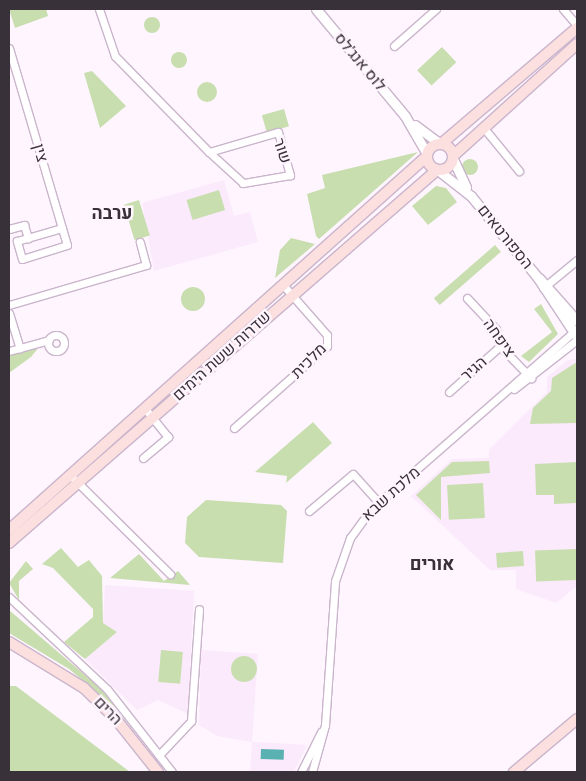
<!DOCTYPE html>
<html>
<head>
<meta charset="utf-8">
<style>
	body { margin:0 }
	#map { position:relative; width:586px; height:781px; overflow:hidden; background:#fef5fe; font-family:Cabin,Heebo,sans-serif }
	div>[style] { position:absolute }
	.built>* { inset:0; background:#fbeafc }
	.green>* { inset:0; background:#c8deaf; transform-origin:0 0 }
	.round { border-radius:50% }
	.water>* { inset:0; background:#5ab1b2; transform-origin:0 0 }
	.roads { filter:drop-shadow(1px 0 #cab5cc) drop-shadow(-1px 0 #cab5cc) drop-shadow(0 1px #cab5cc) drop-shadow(0 -1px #cab5cc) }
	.minor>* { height:7px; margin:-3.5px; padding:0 3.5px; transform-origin:3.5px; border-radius:3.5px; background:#fff }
	.minor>.ring { margin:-3.5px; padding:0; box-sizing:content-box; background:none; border:7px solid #fff; border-radius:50% }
	.tertiary>* { height:9px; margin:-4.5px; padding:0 4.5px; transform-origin:4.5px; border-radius:4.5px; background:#fff }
	.secondary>* { height:10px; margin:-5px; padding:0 5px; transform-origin:5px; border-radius:5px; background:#fce0e0 }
	.secondary>.ring { margin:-5px; padding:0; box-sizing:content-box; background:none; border:10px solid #fce0e0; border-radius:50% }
	span { translate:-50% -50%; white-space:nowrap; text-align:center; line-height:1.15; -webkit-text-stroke:5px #fef5fe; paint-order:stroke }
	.street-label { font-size:16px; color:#39313a }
	.neighbourhood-label { font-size:18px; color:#39313a; font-weight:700 }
	.frame { position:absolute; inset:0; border:10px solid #39313a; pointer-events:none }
</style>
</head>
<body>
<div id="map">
	<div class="built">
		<i style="clip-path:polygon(224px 180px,234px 216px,250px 212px,258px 242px,154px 271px,142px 203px)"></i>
		<i style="clip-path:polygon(577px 359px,577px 586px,556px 603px,516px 589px,516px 570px,490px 570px,411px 496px,452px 459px,489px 458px,489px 450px,547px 392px,547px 377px,568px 360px)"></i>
		<i style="clip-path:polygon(105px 585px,194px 591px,188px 714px,158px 700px,137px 710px,85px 659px,117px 632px,103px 623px)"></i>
		<i style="clip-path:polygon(201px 650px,258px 654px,252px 742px,307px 745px,294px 772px,250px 772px,252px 742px,217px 736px,199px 725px)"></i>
	</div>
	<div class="green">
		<i style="clip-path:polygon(9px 9px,46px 9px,48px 16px,15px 28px)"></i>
		<i class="round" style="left:144px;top:17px;width:16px;height:16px"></i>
		<i style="left:442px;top:47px;width:21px;height:34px;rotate:47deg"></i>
		<i class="round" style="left:171px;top:52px;width:16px;height:16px"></i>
		<i style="clip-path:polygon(92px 71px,126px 106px,100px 128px,84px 73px)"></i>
		<i class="round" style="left:197px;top:82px;width:20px;height:20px"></i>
		<i style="left:284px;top:109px;width:18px;height:23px;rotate:74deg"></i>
		<i style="clip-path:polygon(418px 152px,319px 239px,316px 236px,307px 194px,325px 188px,322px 175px)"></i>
		<i class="round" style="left:462px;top:159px;width:16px;height:16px"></i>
		<i style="clip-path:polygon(436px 186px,446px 188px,457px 202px,428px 225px,412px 206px)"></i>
		<i style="left:219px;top:190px;width:21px;height:34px;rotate:73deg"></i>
		<i style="left:139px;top:200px;width:37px;height:16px;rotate:73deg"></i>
		<i style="clip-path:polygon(291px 238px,315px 244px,275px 278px,280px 250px)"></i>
		<i style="left:495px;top:245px;width:9px;height:81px;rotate:49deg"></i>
		<i class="round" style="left:181px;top:287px;width:24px;height:24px"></i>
		<i style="clip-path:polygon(541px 304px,558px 334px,529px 362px,521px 356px,552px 332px,534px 309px)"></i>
		<i style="clip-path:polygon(39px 347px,31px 357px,9px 373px,9px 356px)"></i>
		<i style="clip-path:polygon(577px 362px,577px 423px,530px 424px,533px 408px,551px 391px,552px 378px)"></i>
		<i style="clip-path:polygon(313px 422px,332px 443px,286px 483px,287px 476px,255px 472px)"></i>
		<i style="clip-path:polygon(489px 461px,490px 473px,441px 477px,441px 520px,416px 495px,452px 462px)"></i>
		<i style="clip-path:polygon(577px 462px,577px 503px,554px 504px,554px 495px,536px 495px,535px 464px)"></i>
		<i style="left:483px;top:483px;width:35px;height:36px;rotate:87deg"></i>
		<i style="clip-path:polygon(206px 500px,281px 505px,287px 511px,283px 563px,199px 557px,185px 543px,187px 517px)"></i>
		<i style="clip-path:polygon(61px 548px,78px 567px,89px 560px,102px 576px,103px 623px,117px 632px,85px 659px,64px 642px,93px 617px,93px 609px,53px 568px,42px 564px)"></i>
		<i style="left:576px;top:549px;width:31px;height:41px;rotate:88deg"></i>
		<i style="left:523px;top:551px;width:15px;height:27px;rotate:86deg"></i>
		<i style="clip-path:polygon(139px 554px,164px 581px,178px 571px,190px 585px,110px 578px)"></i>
		<i style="clip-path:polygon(26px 561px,33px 569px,19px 581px,19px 600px,9px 583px)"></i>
		<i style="clip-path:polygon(9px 610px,99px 687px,120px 711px,69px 669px,9px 633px)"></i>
		<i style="left:161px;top:650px;width:22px;height:32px;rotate:5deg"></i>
		<i class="round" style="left:231px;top:656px;width:26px;height:26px"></i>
		<i style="clip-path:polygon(9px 686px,16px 686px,130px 772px,9px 772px)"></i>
	</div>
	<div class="water">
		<i style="left:261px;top:749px;width:23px;height:10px;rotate:2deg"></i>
	</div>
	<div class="roads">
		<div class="minor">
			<i style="left:99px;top:9px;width:50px;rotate:71.2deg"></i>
			<i style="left:115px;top:56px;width:134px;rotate:45.6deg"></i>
			<i style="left:563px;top:9px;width:21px;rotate:49deg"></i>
			<i style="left:394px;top:46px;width:56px;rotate:-41.4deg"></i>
			<i style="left:9px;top:48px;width:205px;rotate:73.6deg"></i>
			<i style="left:67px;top:245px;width:47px;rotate:162.7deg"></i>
			<i style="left:22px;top:259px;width:19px;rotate:-106deg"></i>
			<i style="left:17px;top:241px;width:47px;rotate:-16.1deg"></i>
			<i style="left:483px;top:127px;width:57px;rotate:50.7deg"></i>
			<i style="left:278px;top:132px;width:45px;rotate:74.4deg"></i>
			<i style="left:290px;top:175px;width:48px;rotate:170.3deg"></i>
			<i style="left:243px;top:183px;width:46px;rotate:-137.6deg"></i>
			<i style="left:209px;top:152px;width:72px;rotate:-16.2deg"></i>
			<i style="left:9px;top:229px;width:16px;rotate:-15deg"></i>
			<i style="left:24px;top:225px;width:14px;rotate:73deg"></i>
			<i style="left:543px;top:288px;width:44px;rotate:-39.5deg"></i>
			<i style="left:467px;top:298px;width:42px;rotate:46.9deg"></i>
			<i style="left:496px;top:329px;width:17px;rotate:77deg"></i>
			<i style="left:500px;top:346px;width:45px;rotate:45.9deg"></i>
			<i style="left:9px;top:305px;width:143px;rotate:-16.3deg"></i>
			<i style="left:146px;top:265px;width:24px;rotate:-105deg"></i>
			<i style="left:9px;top:313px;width:37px;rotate:73deg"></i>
			<i class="ring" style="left:48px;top:335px;width:9px;height:9px"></i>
			<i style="left:9px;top:351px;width:41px;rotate:-15.4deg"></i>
			<i style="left:514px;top:389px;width:80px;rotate:-37.9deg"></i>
			<i style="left:449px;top:392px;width:69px;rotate:-42deg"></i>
			<i style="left:234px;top:428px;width:124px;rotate:-41.4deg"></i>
			<i style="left:327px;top:346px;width:11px;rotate:-90deg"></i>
			<i style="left:327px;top:335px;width:65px;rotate:-131.3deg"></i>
			<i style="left:143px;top:458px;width:33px;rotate:-40deg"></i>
			<i style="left:168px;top:437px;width:36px;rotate:-129deg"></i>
			<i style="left:70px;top:475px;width:141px;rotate:44.7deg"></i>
			<i style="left:309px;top:511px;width:57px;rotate:-40.1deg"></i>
			<i style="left:353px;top:474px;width:39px;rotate:48deg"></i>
			<i style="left:9px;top:597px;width:134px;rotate:43.2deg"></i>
			<i style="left:107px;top:689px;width:105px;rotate:51.9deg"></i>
			<i style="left:159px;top:755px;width:47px;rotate:-46.7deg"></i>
			<i style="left:191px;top:721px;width:112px;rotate:-85.9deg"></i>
			<i style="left:301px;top:772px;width:45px;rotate:-63.4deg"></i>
			<i style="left:312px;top:772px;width:49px;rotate:-74.5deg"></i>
			<i style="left:325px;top:725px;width:144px;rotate:-86deg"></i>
			<i style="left:335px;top:581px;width:46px;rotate:-70.8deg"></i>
			<i style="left:350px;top:538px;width:34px;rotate:-54deg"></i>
			<i style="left:370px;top:510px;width:275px;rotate:-41.2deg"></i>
		</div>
		<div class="tertiary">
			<i style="left:316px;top:9px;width:139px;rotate:50.2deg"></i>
			<i style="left:405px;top:116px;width:44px;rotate:59.9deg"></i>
			<i style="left:415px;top:125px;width:31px;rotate:37deg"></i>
			<i style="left:453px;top:159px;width:31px;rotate:65deg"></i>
			<i style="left:439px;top:171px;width:41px;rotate:38deg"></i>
			<i style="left:471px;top:196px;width:106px;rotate:50.7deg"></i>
			<i style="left:538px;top:278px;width:71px;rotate:56.5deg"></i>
			<i style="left:539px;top:278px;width:57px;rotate:48.5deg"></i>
		</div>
		<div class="secondary">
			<i class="ring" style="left:427px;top:144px;width:16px;height:16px"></i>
			<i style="left:441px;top:144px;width:179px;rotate:-40.5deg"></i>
			<i style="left:453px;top:156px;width:167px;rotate:-42.1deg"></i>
			<i style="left:9px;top:530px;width:561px;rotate:-41.82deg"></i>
			<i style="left:9px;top:543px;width:568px;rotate:-41.07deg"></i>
			<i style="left:9px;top:642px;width:88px;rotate:31.5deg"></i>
			<i style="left:84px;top:688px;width:43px;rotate:44.1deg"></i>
			<i style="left:115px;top:718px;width:69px;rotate:51.5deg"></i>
			<i style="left:514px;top:772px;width:82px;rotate:-40.1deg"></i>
		</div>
	</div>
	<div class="street-label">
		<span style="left:360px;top:62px;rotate:50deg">לוס אנג'לס</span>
		<span style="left:282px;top:151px;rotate:71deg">שור</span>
		<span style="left:40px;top:153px;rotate:74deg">צין</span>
		<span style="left:505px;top:237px;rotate:51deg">הספורטאים</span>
		<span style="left:499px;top:338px;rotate:55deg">ציפחה</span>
		<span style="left:222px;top:356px;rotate:-42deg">שדרות ששת הימים</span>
		<span style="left:309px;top:361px;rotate:-45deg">מלכית</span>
		<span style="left:474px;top:369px;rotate:-41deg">הגיר</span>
		<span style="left:391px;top:494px;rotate:-42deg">מלכת שבא</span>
		<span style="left:108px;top:711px;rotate:46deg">הרים</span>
	</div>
	<div class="neighbourhood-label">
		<span style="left:112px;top:213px">ערבה</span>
		<span style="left:432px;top:564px">אורים</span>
	</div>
	<div class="frame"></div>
</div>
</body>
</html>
